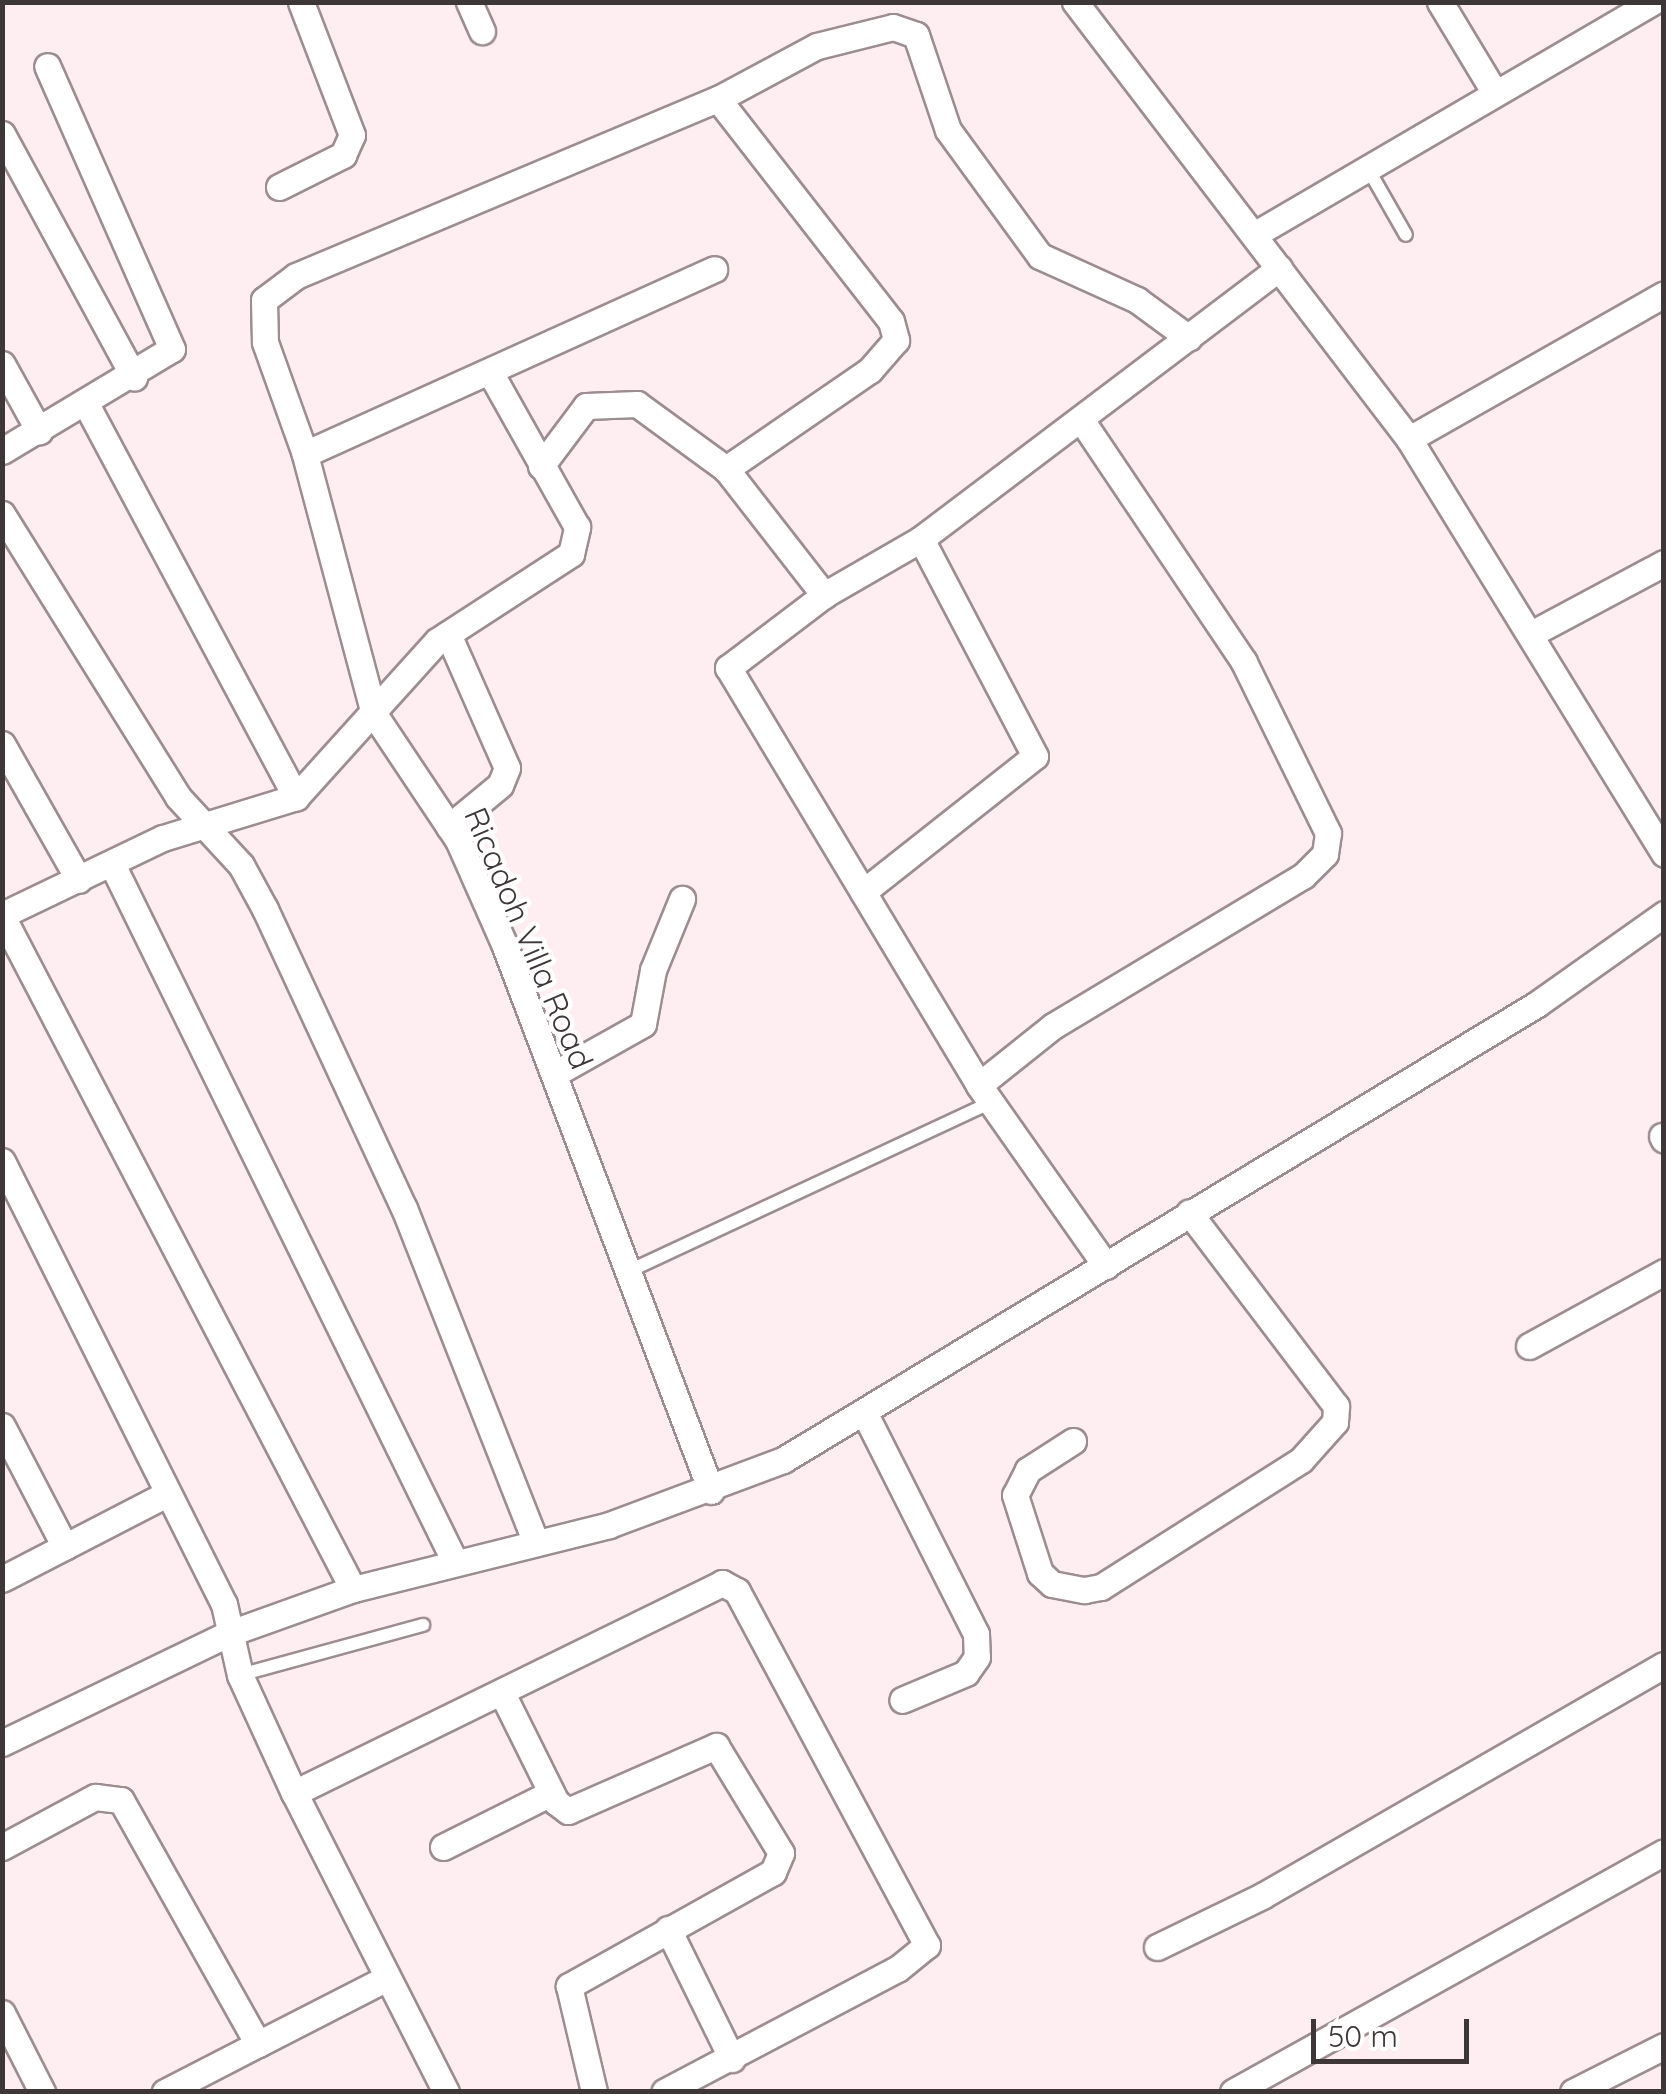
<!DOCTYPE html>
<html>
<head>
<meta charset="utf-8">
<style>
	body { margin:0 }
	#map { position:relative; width:1666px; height:2094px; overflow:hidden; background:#feedf1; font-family:Quicksand,sans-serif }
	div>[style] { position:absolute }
	.roads { filter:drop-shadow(2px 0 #9c8d90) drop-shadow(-2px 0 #9c8d90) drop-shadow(0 2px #9c8d90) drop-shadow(0 -2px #9c8d90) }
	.service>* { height:12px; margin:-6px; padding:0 6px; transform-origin:6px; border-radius:6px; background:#fff }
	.minor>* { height:25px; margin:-12.5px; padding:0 12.5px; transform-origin:12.5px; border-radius:12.5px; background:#fff }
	span { translate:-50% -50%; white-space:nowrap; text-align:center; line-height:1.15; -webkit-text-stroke:9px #fff; paint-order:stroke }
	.street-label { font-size:32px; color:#3e3738 }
	.frame { position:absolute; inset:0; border:5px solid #3e3738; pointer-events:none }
	.scale { position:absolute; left:1311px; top:2019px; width:158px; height:45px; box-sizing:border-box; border:5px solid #3e3738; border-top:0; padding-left:12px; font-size:30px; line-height:35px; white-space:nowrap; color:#3e3738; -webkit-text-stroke:8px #fff; paint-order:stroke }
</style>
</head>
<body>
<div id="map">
	<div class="roads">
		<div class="service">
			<i style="left:1367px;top:167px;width:78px;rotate:60.2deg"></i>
			<i style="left:627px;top:1272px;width:402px;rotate:-25deg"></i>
			<i style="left:240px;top:1675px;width:190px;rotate:-15.3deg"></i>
		</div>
		<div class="minor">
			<i style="left:469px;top:2px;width:32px;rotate:66deg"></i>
			<i style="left:1075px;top:2px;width:550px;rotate:52.61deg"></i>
			<i style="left:1409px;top:439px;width:487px;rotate:58.4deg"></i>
			<i style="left:1440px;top:2px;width:106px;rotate:58.9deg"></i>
			<i style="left:718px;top:99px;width:281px;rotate:52.1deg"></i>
			<i style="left:891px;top:321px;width:20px;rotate:75deg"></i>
			<i style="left:896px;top:340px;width:40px;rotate:131deg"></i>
			<i style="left:870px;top:370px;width:175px;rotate:145.5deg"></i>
			<i style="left:2px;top:134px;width:277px;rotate:61.5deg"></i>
			<i style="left:279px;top:187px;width:72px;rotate:-26.6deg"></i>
			<i style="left:343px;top:155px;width:22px;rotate:-66deg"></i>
			<i style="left:352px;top:135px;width:142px;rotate:-111deg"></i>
			<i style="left:1257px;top:233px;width:458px;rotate:-30.3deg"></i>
			<i style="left:2px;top:364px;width:77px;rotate:61.1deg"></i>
			<i style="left:86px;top:404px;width:446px;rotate:61.9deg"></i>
			<i style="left:1409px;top:439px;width:293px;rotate:-29.6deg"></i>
			<i style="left:2px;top:451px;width:198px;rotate:-31deg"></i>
			<i style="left:172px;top:349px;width:309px;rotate:-113.8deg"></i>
			<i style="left:305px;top:454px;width:449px;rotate:-24.3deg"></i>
			<i style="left:541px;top:466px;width:75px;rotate:-53.1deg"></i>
			<i style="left:586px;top:406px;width:51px;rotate:-2.2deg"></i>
			<i style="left:637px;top:404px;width:110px;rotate:36.1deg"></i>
			<i style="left:726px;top:469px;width:160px;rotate:52.1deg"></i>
			<i style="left:2px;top:514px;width:333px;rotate:58.1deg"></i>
			<i style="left:178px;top:797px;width:93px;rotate:47.2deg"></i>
			<i style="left:241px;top:865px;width:50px;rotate:61.4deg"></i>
			<i style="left:265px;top:909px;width:330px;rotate:65.1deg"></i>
			<i style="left:404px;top:1208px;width:360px;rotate:68.5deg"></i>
			<i style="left:448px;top:634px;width:146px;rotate:66.2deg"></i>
			<i style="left:507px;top:768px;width:18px;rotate:112deg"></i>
			<i style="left:500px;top:785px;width:66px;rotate:140.5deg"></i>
			<i style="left:1531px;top:634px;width:151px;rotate:-28.1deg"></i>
			<i style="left:2px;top:744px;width:156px;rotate:60.5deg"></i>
			<i style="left:112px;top:864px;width:778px;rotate:63.83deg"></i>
			<i style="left:863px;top:892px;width:219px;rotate:-38.3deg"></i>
			<i style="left:1035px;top:756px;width:245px;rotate:-117.7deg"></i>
			<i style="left:2px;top:915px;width:178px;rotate:-25.6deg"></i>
			<i style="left:163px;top:838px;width:139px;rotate:-17.1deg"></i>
			<i style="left:296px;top:797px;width:210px;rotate:-47.9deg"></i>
			<i style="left:437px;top:641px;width:160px;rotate:-33deg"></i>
			<i style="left:571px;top:554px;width:28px;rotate:-77deg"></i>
			<i style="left:577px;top:527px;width:178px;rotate:-119.3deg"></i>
			<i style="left:2px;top:916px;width:759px;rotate:62.46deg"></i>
			<i style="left:554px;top:1074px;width:102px;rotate:-29.3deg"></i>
			<i style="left:643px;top:1024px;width:55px;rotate:-79.5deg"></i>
			<i style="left:653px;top:970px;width:77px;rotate:-67.8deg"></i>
			<i style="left:979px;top:1085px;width:95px;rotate:-38.6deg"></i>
			<i style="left:1053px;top:1026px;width:292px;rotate:-31deg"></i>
			<i style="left:1303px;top:876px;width:31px;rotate:-45deg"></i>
			<i style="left:1325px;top:854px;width:21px;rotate:-82deg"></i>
			<i style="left:1328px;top:833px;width:191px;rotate:-116.2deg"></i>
			<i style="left:1244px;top:662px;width:290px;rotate:-123.9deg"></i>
			<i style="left:1662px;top:1136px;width:4px;rotate:63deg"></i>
			<i style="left:2px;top:1161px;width:496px;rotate:63.4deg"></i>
			<i style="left:224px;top:1604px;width:73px;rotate:77.3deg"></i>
			<i style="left:240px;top:1675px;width:130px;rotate:65.4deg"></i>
			<i style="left:1106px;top:1266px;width:221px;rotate:-125.1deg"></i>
			<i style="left:979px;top:1085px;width:487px;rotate:-121deg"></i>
			<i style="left:728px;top:668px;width:121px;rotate:-37.2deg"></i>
			<i style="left:824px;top:595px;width:112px;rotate:-30deg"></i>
			<i style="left:921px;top:539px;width:449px;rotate:-37.1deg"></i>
			<i style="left:1529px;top:1346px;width:154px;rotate:-28.7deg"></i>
			<i style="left:866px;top:1416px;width:244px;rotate:63.2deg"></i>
			<i style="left:976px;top:1634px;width:23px;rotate:88deg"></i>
			<i style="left:977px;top:1657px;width:19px;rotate:125deg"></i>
			<i style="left:966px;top:1673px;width:69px;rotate:157.1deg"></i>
			<i style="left:2px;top:1426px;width:136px;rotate:62.5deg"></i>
			<i style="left:1073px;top:1441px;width:54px;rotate:147.2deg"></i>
			<i style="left:1028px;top:1470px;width:28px;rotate:117deg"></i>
			<i style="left:1015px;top:1495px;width:82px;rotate:72.2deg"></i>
			<i style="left:1040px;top:1573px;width:16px;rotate:43deg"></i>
			<i style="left:1052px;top:1584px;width:33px;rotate:11deg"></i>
			<i style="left:1084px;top:1590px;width:17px;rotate:-10deg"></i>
			<i style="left:1101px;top:1587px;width:237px;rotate:-32.4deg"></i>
			<i style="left:1301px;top:1460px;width:51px;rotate:-48.2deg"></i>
			<i style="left:1335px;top:1422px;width:16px;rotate:-86deg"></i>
			<i style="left:1336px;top:1406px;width:243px;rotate:-127.2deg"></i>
			<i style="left:711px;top:1491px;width:583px;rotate:-110.71deg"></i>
			<i style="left:505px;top:946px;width:116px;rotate:-113.9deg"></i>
			<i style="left:458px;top:840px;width:151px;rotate:-123.7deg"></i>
			<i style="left:374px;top:714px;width:269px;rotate:-104.9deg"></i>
			<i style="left:305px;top:454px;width:119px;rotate:-109.7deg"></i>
			<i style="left:265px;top:342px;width:42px;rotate:-91.4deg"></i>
			<i style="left:264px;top:300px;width:40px;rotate:-37deg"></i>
			<i style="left:296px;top:276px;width:458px;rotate:-22.8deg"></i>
			<i style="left:718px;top:99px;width:112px;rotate:-28.2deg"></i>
			<i style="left:817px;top:46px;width:78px;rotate:-14deg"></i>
			<i style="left:893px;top:27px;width:24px;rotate:19deg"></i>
			<i style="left:916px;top:35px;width:100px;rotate:71.4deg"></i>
			<i style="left:948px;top:130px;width:156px;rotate:53.9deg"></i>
			<i style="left:1040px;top:256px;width:107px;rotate:24.4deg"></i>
			<i style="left:1137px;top:300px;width:64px;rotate:36.2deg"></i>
			<i style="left:2px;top:1579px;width:186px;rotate:-27.3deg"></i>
			<i style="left:502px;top:1693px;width:122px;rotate:63.6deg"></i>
			<i style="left:556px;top:1802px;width:15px;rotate:37deg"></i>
			<i style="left:568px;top:1811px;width:162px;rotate:-23.7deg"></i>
			<i style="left:716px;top:1746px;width:125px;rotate:58.7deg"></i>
			<i style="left:781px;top:1853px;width:21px;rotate:113deg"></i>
			<i style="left:773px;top:1872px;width:234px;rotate:150.8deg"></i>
			<i style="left:569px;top:1986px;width:109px;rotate:76.7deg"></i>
			<i style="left:2px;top:1743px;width:253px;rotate:-25.8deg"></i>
			<i style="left:230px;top:1633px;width:131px;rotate:-19.7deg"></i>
			<i style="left:353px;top:1589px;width:264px;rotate:-14deg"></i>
			<i style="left:609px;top:1525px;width:186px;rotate:-20.5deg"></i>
			<i style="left:783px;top:1460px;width:881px;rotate:-31.16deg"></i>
			<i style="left:1537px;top:1004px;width:156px;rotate:-35.3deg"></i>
			<i style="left:2px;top:1847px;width:106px;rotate:-28.3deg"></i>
			<i style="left:95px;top:1797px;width:26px;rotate:7deg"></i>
			<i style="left:121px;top:1800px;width:280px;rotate:60.7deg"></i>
			<i style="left:258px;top:2044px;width:105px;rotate:152.7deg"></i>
			<i style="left:443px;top:1847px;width:121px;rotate:-26.6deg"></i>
			<i style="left:668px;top:1929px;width:145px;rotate:63.8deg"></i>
			<i style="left:1157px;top:1947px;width:117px;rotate:-25.9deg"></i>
			<i style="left:1262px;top:1896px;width:464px;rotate:-29.9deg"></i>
			<i style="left:2px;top:2013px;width:89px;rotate:63.1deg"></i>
			<i style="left:258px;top:2044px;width:145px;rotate:-27.1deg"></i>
			<i style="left:446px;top:2092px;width:335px;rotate:-116.9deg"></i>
			<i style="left:294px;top:1793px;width:477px;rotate:-26.1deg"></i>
			<i style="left:722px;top:1583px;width:17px;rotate:28deg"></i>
			<i style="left:737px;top:1591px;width:402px;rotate:61.8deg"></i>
			<i style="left:927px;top:1945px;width:38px;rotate:141deg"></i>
			<i style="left:897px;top:1969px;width:263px;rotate:152.2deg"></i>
			<i style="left:1233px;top:2092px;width:493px;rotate:-29.1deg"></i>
			<i style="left:1573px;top:2092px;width:102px;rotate:-26.8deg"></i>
		</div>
	</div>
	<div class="street-label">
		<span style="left:529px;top:938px;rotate:67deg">Ricadoh Villa Road</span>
	</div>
	<div class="frame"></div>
	<div class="scale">50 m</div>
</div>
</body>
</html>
